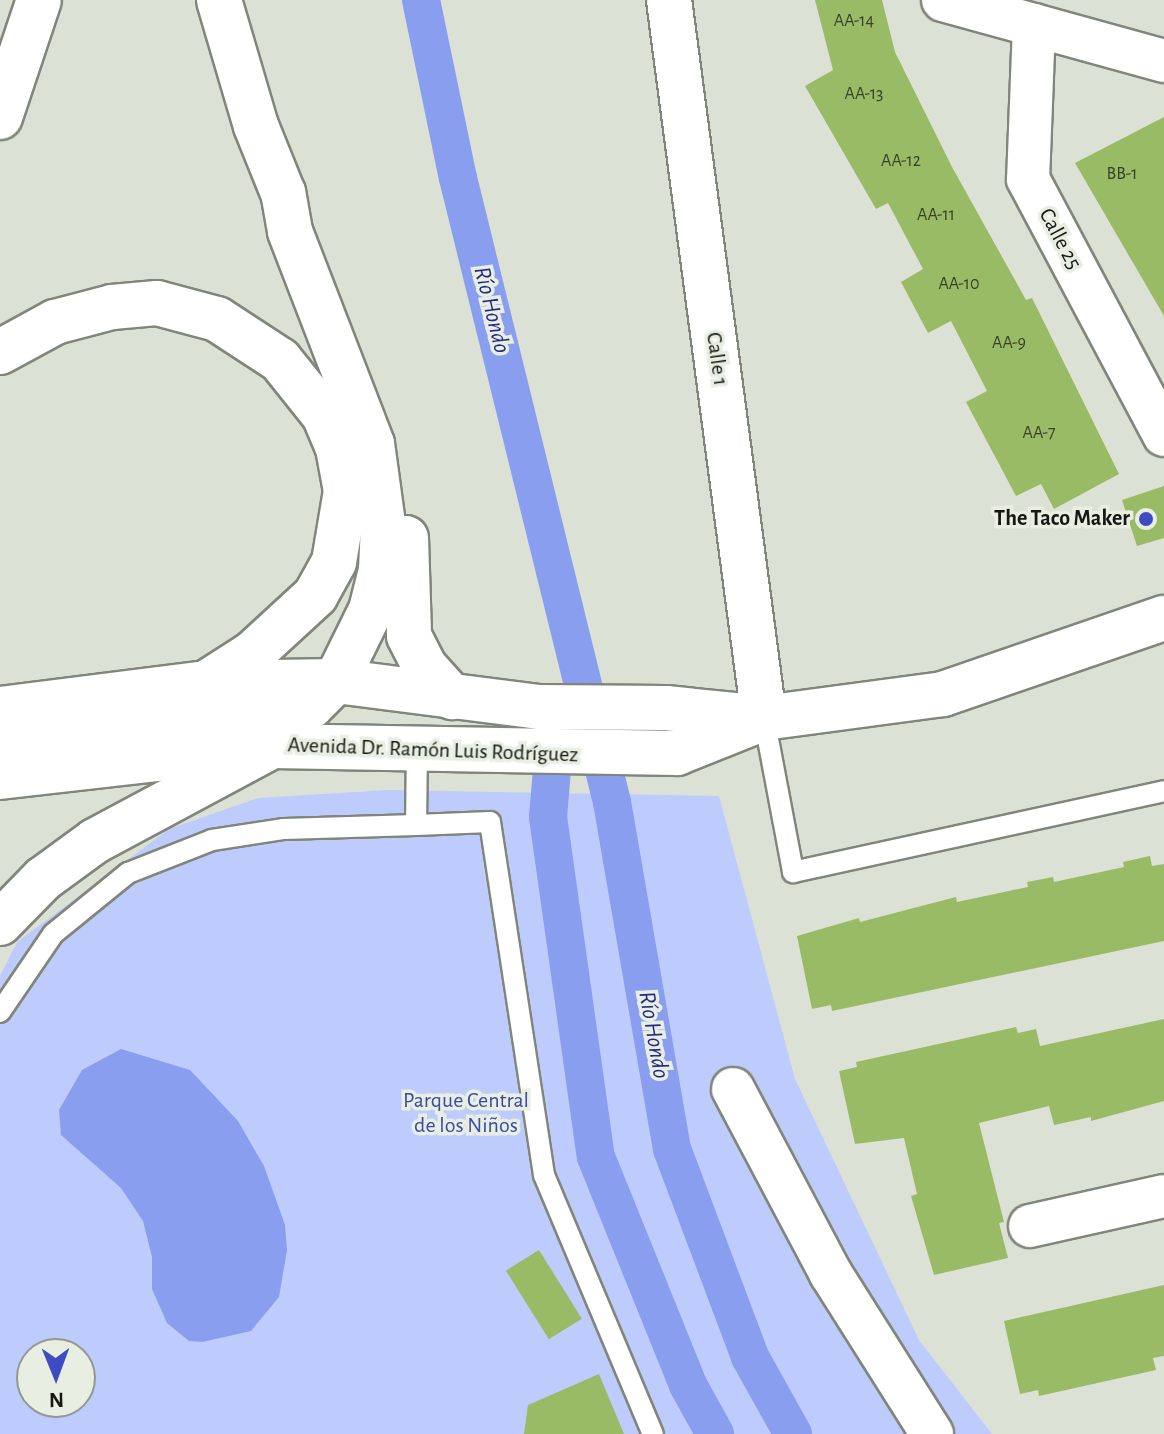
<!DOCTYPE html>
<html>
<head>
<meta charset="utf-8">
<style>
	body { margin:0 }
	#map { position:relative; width:1164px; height:1434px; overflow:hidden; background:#dce1d5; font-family:"Alegreya Sans",sans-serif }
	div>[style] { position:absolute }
	.green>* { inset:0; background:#bdccfd }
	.water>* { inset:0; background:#899eee }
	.canal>* { height:38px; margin:-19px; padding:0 19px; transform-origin:19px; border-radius:19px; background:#899eee }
	.building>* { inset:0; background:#9abb65; transform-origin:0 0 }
	.roads { filter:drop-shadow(2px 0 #81867b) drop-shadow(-2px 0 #81867b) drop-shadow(0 2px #81867b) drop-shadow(0 -2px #81867b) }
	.lane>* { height:20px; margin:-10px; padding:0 10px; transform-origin:10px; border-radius:10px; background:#fff }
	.street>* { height:42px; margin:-21px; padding:0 21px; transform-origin:21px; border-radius:21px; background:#fff }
	.secondary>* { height:44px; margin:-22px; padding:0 22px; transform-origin:22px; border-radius:22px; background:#fff }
	.primary>* { height:44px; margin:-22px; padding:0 22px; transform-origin:22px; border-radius:22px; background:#fff }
	.highway>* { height:44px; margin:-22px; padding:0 22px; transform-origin:22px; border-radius:22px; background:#fff }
	.dots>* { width:22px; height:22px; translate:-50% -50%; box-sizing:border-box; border:4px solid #e9eee2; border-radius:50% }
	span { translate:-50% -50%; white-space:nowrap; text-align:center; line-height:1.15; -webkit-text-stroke:7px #e9eee2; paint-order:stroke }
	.number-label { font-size:18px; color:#364028 }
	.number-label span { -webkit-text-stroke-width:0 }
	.street-label { font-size:22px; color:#151713 }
	.poi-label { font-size:22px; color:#151713; font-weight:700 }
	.right { translate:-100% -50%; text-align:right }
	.park-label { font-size:22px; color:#3b4aa7 }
	.water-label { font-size:24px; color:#222984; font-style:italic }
	.north { position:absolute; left:16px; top:1338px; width:80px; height:80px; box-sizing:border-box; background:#e9eee2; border:2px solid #94988f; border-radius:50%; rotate:179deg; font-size:22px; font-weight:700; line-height:32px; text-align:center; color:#151713 }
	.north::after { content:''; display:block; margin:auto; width:28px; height:36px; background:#3d4cc0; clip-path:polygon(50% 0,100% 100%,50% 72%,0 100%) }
</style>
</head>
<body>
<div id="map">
	<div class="green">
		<i style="clip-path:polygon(evenodd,388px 790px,719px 796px,795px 1079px,919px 1340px,992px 1434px,0 1434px,0 976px,17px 942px,169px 829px,258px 798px,388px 790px,32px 1354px,80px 1354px,80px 1402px,32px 1402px,32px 1354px)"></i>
	</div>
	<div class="water">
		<i style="clip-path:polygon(121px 1049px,190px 1070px,238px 1121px,264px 1166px,285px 1225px,287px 1250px,279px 1297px,251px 1331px,202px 1342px,189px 1341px,167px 1323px,152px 1289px,152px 1257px,143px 1221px,121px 1188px,61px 1135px,59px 1110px,82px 1070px)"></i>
	</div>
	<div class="canal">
		<i style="left:421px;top:0;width:182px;rotate:78.3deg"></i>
		<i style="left:458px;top:178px;width:643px;rotate:76.14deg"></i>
		<i style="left:612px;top:802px;width:352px;rotate:80.2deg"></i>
		<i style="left:672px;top:1149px;width:222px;rotate:69.4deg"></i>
		<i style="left:750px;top:1357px;width:88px;rotate:60.8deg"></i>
		<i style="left:556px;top:722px;width:95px;rotate:94.8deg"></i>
		<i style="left:548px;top:817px;width:343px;rotate:82deg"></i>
		<i style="left:596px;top:1157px;width:246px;rotate:68deg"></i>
		<i style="left:688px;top:1385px;width:56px;rotate:61.1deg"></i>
	</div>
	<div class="building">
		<i style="clip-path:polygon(815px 0,882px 0,895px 52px,952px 167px,1026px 300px,1032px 298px,1119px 474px,1054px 509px,1041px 484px,1016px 496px,966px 402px,987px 391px,951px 321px,928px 333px,901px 282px,923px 269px,888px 203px,876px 209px,805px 86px,833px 70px)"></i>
		<i style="clip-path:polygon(1164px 117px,1164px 316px,1075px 163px)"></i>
		<i style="clip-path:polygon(1164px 486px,1164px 538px,1137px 546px,1122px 500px)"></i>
		<i style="clip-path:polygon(1150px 856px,1152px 866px,1164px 864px,1164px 941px,832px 1011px,831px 1005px,812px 1009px,797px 936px,859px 918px,860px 922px,956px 897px,957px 902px,1028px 887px,1027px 882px,1053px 877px,1054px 882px,1124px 867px,1123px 862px)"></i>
		<i style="clip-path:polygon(1164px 1019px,1164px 1101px,1091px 1121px,1091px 1117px,1054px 1125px,1049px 1106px,979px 1123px,1004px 1222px,999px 1223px,1008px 1258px,934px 1275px,911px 1196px,917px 1194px,904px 1138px,855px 1144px,839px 1071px,857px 1067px,856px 1062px,1016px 1027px,1018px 1033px,1036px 1029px,1040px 1046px)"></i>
		<i style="left:539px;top:1250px;width:81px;height:39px;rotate:58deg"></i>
		<i style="clip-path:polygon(1164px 1285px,1164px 1356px,1153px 1358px,1156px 1370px,1039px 1396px,1038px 1390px,1020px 1394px,1004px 1321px)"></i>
		<i style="clip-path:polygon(599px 1374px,624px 1434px,524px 1434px,528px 1405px)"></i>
	</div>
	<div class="roads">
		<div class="lane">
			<i style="left:764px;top:718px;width:157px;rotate:79.3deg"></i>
			<i style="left:793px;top:872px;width:380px;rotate:-12.3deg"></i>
			<i style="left:417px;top:746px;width:79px;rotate:90.7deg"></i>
			<i style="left:416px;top:825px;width:74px;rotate:-2.3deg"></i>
			<i style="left:490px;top:822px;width:357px;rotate:81.3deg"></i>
			<i style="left:544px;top:1175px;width:281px;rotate:67.2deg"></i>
			<i style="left:0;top:1012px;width:94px;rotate:-55.8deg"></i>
			<i style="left:53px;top:934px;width:97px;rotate:-39.1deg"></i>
			<i style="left:128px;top:873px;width:90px;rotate:-21.4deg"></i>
			<i style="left:212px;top:840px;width:73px;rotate:-8.7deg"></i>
			<i style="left:284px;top:829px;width:132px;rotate:-1.7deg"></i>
		</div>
		<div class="street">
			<i style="left:943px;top:0;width:229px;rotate:15.4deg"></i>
			<i style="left:1034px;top:25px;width:154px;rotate:92.2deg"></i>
			<i style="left:1028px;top:179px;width:290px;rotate:62deg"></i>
			<i style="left:733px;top:1089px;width:209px;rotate:62.1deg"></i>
			<i style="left:831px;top:1274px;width:189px;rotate:57.7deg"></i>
			<i style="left:1030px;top:1226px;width:137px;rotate:-12.6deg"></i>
		</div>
		<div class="secondary">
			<i style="left:669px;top:0;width:724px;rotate:82.46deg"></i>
		</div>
		<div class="primary">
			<i style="left:206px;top:683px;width:130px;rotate:-0.9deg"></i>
			<i style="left:336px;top:681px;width:205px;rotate:7.3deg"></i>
			<i style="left:539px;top:707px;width:127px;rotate:0.5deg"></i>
			<i style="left:666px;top:708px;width:99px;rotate:5.8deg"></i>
			<i style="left:764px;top:718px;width:181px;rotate:-7.6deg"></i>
			<i style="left:943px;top:694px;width:234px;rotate:-19deg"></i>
			<i style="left:0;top:777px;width:274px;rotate:-6.5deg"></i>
			<i style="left:272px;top:746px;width:405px;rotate:1deg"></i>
			<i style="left:677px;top:753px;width:86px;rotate:-21.8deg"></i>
		</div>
		<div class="highway">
			<i style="left:0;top:117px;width:123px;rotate:-71.6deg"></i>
			<i style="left:0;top:352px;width:63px;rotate:-28.6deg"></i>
			<i style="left:55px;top:322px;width:59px;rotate:-14.7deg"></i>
			<i style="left:112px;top:307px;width:45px;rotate:-5.1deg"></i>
			<i style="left:157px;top:303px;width:62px;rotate:14.9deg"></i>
			<i style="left:217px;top:319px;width:75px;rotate:33.1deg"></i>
			<i style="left:280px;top:360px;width:70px;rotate:51.3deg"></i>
			<i style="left:324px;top:415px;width:36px;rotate:67deg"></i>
			<i style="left:338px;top:448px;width:44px;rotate:79.5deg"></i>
			<i style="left:346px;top:491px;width:72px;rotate:99.6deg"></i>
			<i style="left:334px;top:562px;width:38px;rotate:119deg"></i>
			<i style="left:316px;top:595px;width:86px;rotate:137.4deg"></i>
			<i style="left:253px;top:653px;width:56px;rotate:147.4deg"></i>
			<i style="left:206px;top:683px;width:208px;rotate:172.8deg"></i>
			<i style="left:406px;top:538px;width:98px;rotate:88.2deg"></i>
			<i style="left:409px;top:636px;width:34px;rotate:63deg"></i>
			<i style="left:424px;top:666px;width:42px;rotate:47.9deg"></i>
			<i style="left:0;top:746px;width:105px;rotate:-11deg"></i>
			<i style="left:103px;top:726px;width:209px;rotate:-5.5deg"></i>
			<i style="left:311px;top:706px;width:35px;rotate:-45deg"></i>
			<i style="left:336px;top:681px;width:79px;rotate:-63.8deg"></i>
			<i style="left:371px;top:610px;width:41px;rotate:-76deg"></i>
			<i style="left:381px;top:570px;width:46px;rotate:-87.5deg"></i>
			<i style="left:383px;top:524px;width:81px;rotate:-97.8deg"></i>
			<i style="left:372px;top:444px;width:228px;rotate:-111.1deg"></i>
			<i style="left:290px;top:231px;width:39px;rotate:-100deg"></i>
			<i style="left:283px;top:193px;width:72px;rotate:-111.9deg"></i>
			<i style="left:256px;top:126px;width:131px;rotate:-106.4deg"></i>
			<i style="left:0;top:923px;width:62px;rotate:-45.7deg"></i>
			<i style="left:43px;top:879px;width:64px;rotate:-36.2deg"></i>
			<i style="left:95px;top:841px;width:201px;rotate:-28.2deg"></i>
		</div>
	</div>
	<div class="dots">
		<i style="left:1146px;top:519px;background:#3d4cc0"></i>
	</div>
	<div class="number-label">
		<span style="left:854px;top:21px">AA-14</span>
		<span style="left:864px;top:94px">AA-13</span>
		<span style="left:901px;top:161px">AA-12</span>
		<span style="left:1122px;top:174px">BB-1</span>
		<span style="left:936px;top:215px">AA-11</span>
		<span style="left:959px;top:284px">AA-10</span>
		<span style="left:1009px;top:343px">AA-9</span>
		<span style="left:1039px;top:433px">AA-7</span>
	</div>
	<div class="street-label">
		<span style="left:1060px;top:239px;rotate:62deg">Calle 25</span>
		<span style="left:717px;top:359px;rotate:82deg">Calle 1</span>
		<span style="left:433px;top:750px;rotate:2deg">Avenida Dr. Ramón Luis Rodríguez</span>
	</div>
	<div class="poi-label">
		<span class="right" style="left:1130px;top:519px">The Taco Maker</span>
	</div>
	<div class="park-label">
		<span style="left:466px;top:1113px">Parque Central<br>de los Niños</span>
	</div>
	<div class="water-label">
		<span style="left:491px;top:310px;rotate:76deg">Río Hondo</span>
		<span style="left:653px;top:1035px;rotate:80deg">Río Hondo</span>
	</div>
	<div class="north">N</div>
</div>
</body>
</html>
